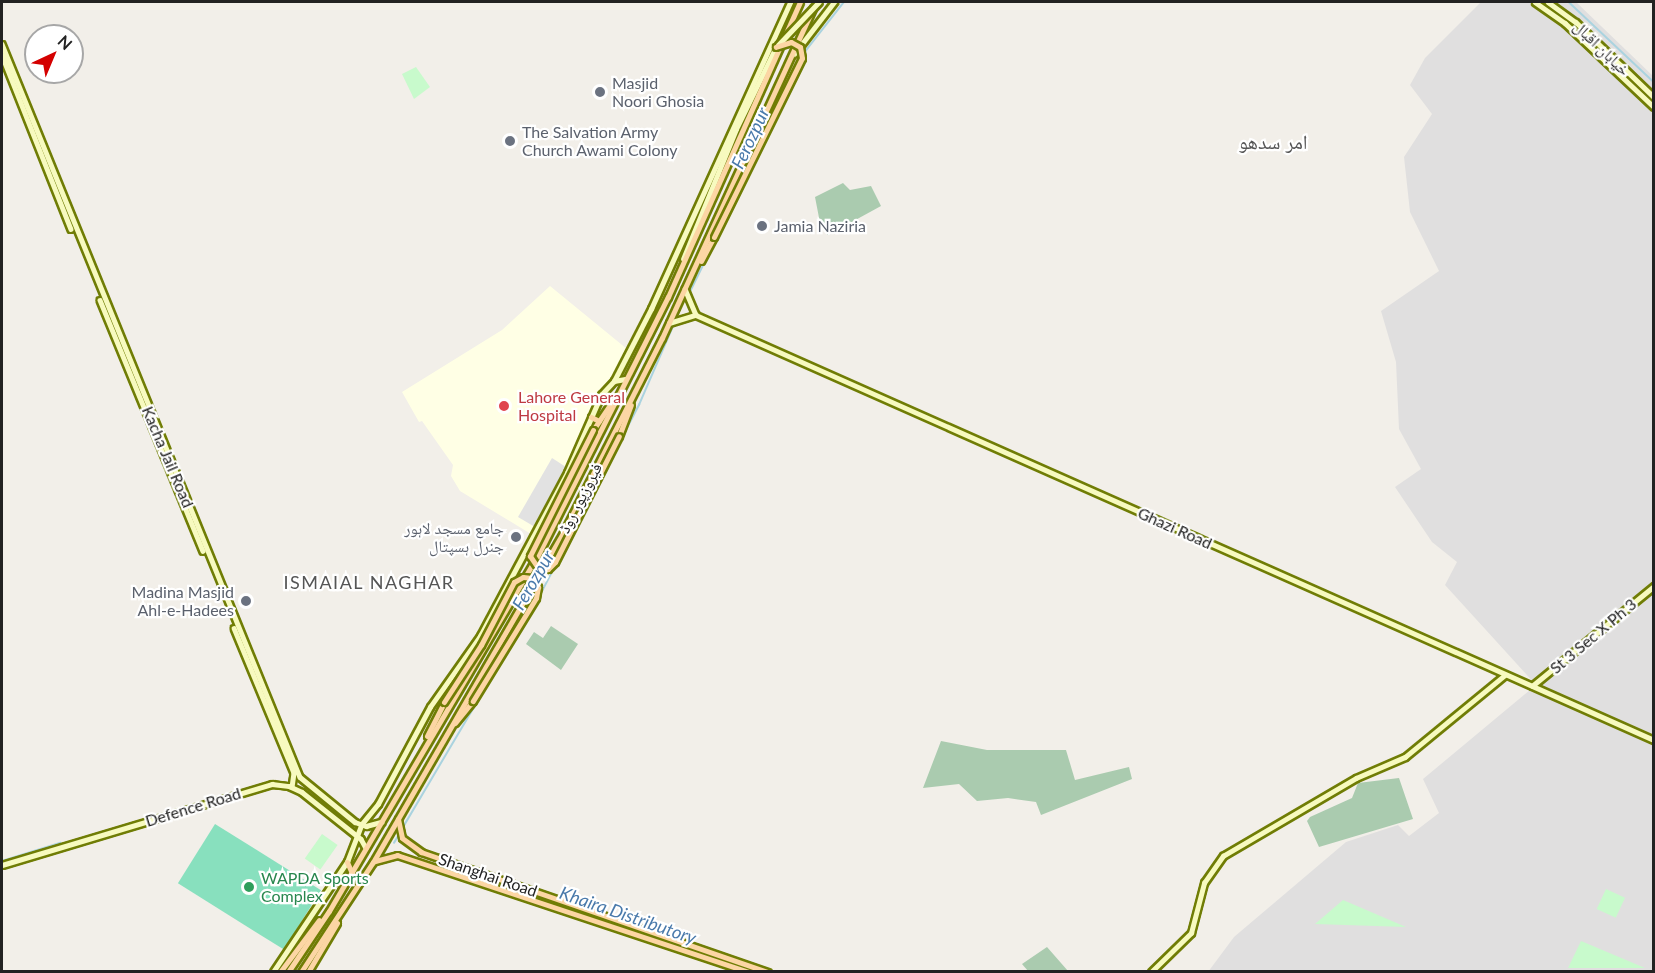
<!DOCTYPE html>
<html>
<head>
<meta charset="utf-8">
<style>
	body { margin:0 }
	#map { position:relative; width:1655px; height:973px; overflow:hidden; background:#f2efe9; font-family:Lato,"Noto Naskh Arabic",sans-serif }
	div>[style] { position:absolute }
	.residential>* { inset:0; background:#e0dfdf }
	.education>* { inset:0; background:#ffffe5 }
	.cemetery>* { inset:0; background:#aacbaf }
	.park>* { inset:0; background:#c8facc; transform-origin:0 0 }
	.pitch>* { inset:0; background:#88e0be; transform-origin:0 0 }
	.parking>* { inset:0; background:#e2e2e2 }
	.stream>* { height:1.5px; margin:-0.75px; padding:0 0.75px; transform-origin:0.75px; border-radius:0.75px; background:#aad3df }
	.roads { filter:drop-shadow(2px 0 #707d05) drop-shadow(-2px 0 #707d05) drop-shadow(0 2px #707d05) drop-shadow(0 -2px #707d05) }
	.secondary>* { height:4.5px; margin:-2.25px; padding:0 2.25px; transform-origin:2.25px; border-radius:2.25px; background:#f7fabf }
	.primary>* { height:5px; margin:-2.5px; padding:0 2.5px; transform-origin:2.5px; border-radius:2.5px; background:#fcd6a4 }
	.bridges { filter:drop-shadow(2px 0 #707d05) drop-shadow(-2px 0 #707d05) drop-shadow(0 2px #707d05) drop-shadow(0 -2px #707d05) }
	.secondary-bridge>* { height:4.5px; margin:-2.25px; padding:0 2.25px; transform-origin:2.25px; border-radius:2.25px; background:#f7fabf }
	.primary-bridge>* { height:5px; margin:-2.5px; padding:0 2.5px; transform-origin:2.5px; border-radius:2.5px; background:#fcd6a4 }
	.dots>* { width:16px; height:16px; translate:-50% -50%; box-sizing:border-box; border:3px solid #fff; border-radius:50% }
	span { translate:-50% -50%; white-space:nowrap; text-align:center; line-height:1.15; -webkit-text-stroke:4.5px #fff; paint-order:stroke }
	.street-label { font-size:16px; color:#222 }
	.worship-label { font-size:16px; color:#5b616d }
	.left { translate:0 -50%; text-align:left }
	.right { translate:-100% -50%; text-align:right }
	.health-label { font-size:16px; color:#be3a42 }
	.leisure-label { font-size:16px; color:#27864d }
	.water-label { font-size:18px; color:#4a7aab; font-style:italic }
	.neighbourhood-label { font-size:18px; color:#555; letter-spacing:1.5px }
	.quarter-label { font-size:20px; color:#555 }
	.frame { position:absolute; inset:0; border:3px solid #222; pointer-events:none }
	.north { position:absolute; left:24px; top:24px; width:60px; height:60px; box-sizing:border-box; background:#fff; border:2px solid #a7a7a7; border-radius:50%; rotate:44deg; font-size:16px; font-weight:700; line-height:24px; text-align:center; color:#222 }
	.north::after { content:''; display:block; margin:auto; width:21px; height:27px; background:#d40000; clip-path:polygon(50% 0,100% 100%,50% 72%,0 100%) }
</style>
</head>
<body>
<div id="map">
	<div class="residential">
		<i style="clip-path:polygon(1481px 2px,1576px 2px,1653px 76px,1653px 734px,1575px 702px,1653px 737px,1653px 971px,1208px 972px,1234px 937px,1346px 842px,1398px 825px,1409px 836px,1439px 813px,1423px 779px,1536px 685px,1445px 585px,1457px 562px,1432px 542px,1395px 487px,1421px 469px,1399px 429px,1396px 362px,1381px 311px,1439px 271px,1410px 212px,1404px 157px,1432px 114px,1410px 85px,1425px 58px)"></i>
	</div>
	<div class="education">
		<i style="clip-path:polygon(550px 286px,627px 349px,531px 534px,460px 491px,451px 476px,453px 465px,422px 421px,419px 422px,402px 392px,502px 330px)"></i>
	</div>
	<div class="cemetery">
		<i style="clip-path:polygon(843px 183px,850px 190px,871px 186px,881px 206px,828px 235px,821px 228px,815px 197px)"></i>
		<i style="clip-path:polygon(551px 626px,578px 644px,561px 670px,526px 644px,534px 632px,543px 638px)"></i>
		<i style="clip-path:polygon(941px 741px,987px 750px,1066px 750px,1075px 780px,1129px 767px,1132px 779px,1041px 815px,1036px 802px,1008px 798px,977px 801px,959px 784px,923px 788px)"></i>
		<i style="clip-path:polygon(1399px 778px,1413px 819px,1319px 847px,1307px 821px,1310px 817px,1352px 798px,1358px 783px)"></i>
		<i style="clip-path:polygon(1047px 947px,1068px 971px,1028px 971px,1022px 964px)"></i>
	</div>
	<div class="park">
		<i style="clip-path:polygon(416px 67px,430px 87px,414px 99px,402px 74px)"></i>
		<i style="left:322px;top:834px;width:19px;height:30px;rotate:35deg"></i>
		<i style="left:1606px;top:889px;width:21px;height:22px;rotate:25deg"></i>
		<i style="clip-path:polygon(1343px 900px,1406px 927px,1315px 924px)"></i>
		<i style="clip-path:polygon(1581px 941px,1645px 968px,1568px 968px)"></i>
	</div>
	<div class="pitch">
		<i style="left:215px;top:824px;width:125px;height:70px;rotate:32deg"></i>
	</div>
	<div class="parking">
		<i style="clip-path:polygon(552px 458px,566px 467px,535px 527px,518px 517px)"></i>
	</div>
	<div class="stream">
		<i style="left:1569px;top:2px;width:117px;rotate:43.3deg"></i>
		<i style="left:804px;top:53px;width:65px;rotate:-51.9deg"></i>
		<i style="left:690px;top:292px;width:59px;rotate:-63.9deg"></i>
		<i style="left:538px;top:599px;width:219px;rotate:-62.5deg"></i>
		<i style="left:639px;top:405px;width:88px;rotate:-66.6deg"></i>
		<i style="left:402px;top:829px;width:236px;rotate:-59.4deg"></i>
		<i style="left:394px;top:843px;width:12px;rotate:-59deg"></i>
		<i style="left:2px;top:861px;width:61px;rotate:-17.2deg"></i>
		<i style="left:492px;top:882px;width:280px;rotate:18.8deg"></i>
	</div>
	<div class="roads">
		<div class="secondary">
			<i style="left:1535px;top:2px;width:37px;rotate:35deg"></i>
			<i style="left:1565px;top:23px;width:122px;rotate:43.3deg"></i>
			<i style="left:1548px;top:2px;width:34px;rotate:36deg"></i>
			<i style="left:1576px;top:22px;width:108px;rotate:43.9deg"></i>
			<i style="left:2px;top:44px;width:791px;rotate:67.88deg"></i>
			<i style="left:300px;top:777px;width:71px;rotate:39.3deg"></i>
			<i style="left:355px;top:822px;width:12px;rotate:20deg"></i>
			<i style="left:366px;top:826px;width:16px;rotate:-15deg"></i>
			<i style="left:794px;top:54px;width:66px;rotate:-52.4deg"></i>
			<i style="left:2px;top:55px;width:187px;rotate:68.4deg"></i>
			<i style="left:683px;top:259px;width:140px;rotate:-67.8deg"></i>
			<i style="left:736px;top:129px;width:91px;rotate:-64deg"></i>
			<i style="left:685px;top:289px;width:28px;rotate:67deg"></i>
			<i style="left:100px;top:300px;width:271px;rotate:67.7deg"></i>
			<i style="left:669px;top:323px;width:28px;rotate:-17deg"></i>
			<i style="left:696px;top:315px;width:1048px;rotate:23.92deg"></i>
			<i style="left:614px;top:381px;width:81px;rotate:-62.8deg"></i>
			<i style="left:651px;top:309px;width:337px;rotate:-65.6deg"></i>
			<i style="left:234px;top:628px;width:157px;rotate:67.5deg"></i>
			<i style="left:294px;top:773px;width:14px;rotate:98deg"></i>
			<i style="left:1532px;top:686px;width:158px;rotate:-39.3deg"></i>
			<i style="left:2px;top:865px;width:282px;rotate:-16.7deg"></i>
			<i style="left:272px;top:784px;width:17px;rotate:7deg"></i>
			<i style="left:289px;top:786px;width:14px;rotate:25deg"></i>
			<i style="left:302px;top:792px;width:75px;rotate:38.5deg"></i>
			<i style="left:361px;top:839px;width:10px;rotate:61deg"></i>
			<i style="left:273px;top:972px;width:133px;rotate:-56.1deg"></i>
			<i style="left:347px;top:862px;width:40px;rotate:-69deg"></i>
			<i style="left:361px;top:825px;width:27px;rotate:-51deg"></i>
			<i style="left:378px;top:804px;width:110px;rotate:-61.8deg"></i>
			<i style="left:430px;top:707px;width:87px;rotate:-54.8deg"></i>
			<i style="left:480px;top:636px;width:185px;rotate:-61.9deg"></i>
			<i style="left:567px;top:473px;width:85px;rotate:-66.4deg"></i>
			<i style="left:601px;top:395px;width:19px;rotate:-47deg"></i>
			<i style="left:614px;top:381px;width:11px;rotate:-10deg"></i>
			<i style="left:1151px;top:972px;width:56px;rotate:-44.3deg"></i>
			<i style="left:1191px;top:933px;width:52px;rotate:-75.4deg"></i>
			<i style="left:1204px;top:883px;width:33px;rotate:-55deg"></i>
			<i style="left:1223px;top:856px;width:154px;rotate:-30.4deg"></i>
			<i style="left:1356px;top:778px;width:53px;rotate:-23.2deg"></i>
			<i style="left:1405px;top:757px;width:129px;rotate:-39.4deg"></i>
		</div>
		<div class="primary">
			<i style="left:701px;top:261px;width:27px;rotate:-62deg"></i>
			<i style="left:591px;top:417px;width:9px;rotate:27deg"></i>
			<i style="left:593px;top:430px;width:32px;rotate:-56deg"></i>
			<i style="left:619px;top:436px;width:33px;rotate:-69deg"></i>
			<i style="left:455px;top:723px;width:28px;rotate:-51deg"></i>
			<i style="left:427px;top:736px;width:38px;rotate:-63deg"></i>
			<i style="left:398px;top:819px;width:19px;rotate:78deg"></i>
			<i style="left:402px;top:838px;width:24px;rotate:36deg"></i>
			<i style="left:421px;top:852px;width:367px;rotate:19.1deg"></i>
			<i style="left:375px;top:861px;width:23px;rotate:-15deg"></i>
			<i style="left:397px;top:855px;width:371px;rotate:18.4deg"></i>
			<i style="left:347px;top:862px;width:12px;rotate:66deg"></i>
			<i style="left:280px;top:972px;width:65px;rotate:-53.1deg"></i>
			<i style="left:288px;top:972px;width:73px;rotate:-56.1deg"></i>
			<i style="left:329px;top:911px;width:411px;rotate:-59.6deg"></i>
			<i style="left:537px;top:557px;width:291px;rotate:-63.3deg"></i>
			<i style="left:668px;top:297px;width:323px;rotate:-65.9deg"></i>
			<i style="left:301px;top:972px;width:131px;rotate:-56.8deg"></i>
			<i style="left:373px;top:862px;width:382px;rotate:-60deg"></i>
			<i style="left:564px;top:531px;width:216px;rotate:-63.1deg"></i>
			<i style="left:662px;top:338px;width:363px;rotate:-65.4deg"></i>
			<i style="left:308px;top:972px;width:57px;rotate:-59.4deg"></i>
		</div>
	</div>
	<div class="bridges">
		<div class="secondary-bridge">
			<i style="left:778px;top:45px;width:59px;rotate:-46.4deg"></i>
		</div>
		<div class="primary-bridge">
			<i style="left:714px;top:237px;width:199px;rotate:-63.8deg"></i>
			<i style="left:802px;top:58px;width:11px;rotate:-100deg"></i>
			<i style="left:800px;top:47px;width:10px;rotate:-151deg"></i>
			<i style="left:791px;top:42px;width:16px;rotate:162deg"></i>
			<i style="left:593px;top:430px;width:141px;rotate:116.6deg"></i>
			<i style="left:530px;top:556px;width:14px;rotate:56deg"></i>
			<i style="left:538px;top:568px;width:10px;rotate:6deg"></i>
			<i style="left:548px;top:569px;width:10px;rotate:-45deg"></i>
			<i style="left:555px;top:562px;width:141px;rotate:-63.1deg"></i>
			<i style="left:444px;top:702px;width:68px;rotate:-57deg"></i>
			<i style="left:481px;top:645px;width:71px;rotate:-62.4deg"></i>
			<i style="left:514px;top:582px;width:10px;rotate:-29deg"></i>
			<i style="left:523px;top:577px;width:9px;rotate:6deg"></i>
			<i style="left:532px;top:578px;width:11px;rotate:56deg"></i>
			<i style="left:538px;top:587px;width:11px;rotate:100deg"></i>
			<i style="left:536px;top:598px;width:121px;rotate:121.5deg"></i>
		</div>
	</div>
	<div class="dots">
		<i style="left:600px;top:92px;background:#6b7280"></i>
		<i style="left:510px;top:141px;background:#6b7280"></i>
		<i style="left:762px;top:226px;background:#6b7280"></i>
		<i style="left:504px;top:406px;background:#e0444e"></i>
		<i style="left:516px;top:537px;background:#6b7280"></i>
		<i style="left:246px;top:601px;background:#6b7280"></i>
		<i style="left:249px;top:887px;background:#2e9e5b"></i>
	</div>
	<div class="street-label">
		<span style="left:1602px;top:48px;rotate:44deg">خیابان اقبال</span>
		<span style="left:168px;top:457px;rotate:67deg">Kacha Jail Road</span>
		<span style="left:580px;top:498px;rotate:-63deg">فیروزپور روڈ</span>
		<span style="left:1175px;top:528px;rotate:24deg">Ghazi Road</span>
		<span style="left:1593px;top:636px;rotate:-40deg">St 3 Sec X Ph 3</span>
		<span style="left:193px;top:807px;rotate:-17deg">Defence Road</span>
		<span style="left:488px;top:875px;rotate:19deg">Shanghai Road</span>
	</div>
	<div class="worship-label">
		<span class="left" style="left:612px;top:92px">Masjid<br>Noori Ghosia</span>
		<span class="left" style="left:522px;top:141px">The Salvation Army<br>Church Awami Colony</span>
		<span class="left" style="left:774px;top:226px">Jamia Naziria</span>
		<span class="right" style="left:504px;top:537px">جامع مسجد لاہور<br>جنرل ہسپتال</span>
		<span class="right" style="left:234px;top:601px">Madina Masjid<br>Ahl-e-Hadees</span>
	</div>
	<div class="health-label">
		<span class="left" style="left:518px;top:406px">Lahore General<br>Hospital</span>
	</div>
	<div class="leisure-label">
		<span class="left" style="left:261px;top:887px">WAPDA Sports<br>Complex</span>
	</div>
	<div class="water-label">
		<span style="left:750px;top:138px;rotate:-65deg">Ferozpur</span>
		<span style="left:533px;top:580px;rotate:-60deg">Ferozpur</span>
		<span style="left:628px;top:915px;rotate:19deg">Khaira Distributory</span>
	</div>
	<div class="neighbourhood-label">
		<span style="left:369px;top:582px">ISMAIAL NAGHAR</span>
	</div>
	<div class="quarter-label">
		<span style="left:1273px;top:141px">امر سدھو</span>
	</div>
	<div class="frame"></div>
	<div class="north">N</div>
</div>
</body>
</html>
